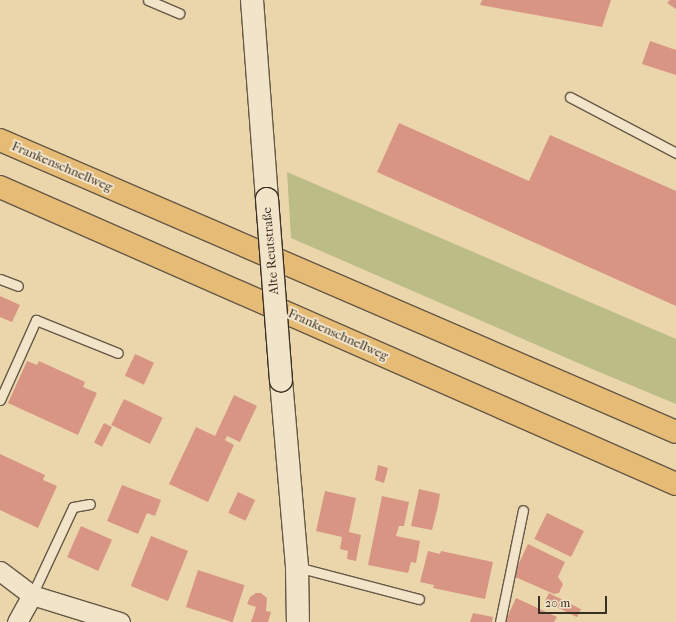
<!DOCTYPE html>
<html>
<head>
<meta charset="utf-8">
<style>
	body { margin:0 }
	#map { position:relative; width:676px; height:622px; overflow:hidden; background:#ebd6ac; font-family:"IM FELL French Canon",serif }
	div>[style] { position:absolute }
	.green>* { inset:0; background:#bcbc86 }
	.building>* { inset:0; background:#d89584; transform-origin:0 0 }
	.roads { filter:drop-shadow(1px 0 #655946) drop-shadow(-1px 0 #655946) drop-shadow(0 1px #655946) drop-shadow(0 -1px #655946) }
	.lane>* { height:9px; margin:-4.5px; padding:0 4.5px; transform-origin:4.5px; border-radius:4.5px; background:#f2e4c9 }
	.street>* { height:19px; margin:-9.5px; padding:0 9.5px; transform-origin:9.5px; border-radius:9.5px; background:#f2e4c9 }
	.secondary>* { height:22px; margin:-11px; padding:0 11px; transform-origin:11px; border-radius:11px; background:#f2e4c9 }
	.highway>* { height:22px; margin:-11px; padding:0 11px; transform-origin:11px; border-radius:11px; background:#e6bb76 }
	.bridges { filter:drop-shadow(1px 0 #382f24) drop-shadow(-1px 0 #382f24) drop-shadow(0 1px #382f24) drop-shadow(0 -1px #382f24) }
	.secondary-bridge>* { height:22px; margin:-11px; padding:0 11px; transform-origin:11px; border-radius:11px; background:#f2e4c9 }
	span { translate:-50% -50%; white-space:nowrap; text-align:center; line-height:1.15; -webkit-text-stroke:4px #f2e4c9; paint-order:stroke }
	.street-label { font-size:13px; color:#382f24 }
	.scale { position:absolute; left:538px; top:596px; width:69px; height:18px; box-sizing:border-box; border:2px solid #382f24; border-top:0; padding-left:5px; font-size:12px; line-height:14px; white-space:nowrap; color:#382f24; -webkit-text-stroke:3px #f2e4c9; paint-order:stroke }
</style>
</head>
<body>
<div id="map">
	<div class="green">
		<i style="clip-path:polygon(287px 172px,676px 339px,676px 404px,585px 366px,291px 238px)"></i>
	</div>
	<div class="building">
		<i style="clip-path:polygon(482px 0,611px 0,602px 27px,480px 5px)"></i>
		<i style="clip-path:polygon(670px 0,676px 0,676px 9px,667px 3px)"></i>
		<i style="clip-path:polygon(650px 41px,676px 50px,676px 75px,642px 64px)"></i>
		<i style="clip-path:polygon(399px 123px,529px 181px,550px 135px,676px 191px,676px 306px,377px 172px)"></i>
		<i style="clip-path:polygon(0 296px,20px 305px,12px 322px,0 317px)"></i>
		<i style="left:135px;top:354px;width:21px;height:24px;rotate:25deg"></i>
		<i style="clip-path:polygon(27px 361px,37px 365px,39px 361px,85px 382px,83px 387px,97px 393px,78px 435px,8px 403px)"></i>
		<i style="clip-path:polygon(234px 395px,257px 406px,240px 442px,227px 436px,225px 440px,234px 445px,208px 502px,169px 484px,196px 427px,215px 436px)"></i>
		<i style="left:124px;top:399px;width:43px;height:29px;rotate:26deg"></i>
		<i style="left:104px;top:423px;width:9px;height:22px;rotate:27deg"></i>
		<i style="clip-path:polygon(0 454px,45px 475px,43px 480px,57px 486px,38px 528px,0 510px)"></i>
		<i style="clip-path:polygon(378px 465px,388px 468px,384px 483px,375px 480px)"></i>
		<i style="clip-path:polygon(122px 485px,161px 500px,155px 516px,147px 513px,138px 534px,107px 521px)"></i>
		<i style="clip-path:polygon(419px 489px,440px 494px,438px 506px,431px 504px,438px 506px,432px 530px,411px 526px)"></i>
		<i style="clip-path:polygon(325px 491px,356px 498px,349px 532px,361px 535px,356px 561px,347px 559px,348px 551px,340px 549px,342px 537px,316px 531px)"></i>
		<i style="left:238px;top:492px;width:19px;height:23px;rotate:25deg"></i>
		<i style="clip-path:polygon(382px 496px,409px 502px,404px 526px,399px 526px,396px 536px,420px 541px,416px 563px,411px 562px,408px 573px,368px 565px)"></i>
		<i style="left:547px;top:513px;width:41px;height:29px;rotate:26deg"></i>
		<i style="left:81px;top:526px;width:34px;height:34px;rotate:24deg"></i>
		<i style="left:151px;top:536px;width:40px;height:54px;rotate:22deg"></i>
		<i style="clip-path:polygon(528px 544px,565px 562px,558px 577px,563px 584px,559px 593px,554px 594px,513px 576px)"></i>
		<i style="clip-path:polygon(428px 551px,440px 554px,441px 551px,493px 562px,485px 599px,433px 588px,434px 585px,420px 582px)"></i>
		<i style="left:198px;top:570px;width:49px;height:39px;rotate:18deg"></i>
		<i style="clip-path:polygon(256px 593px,261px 593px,267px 598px,266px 611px,271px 612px,268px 622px,251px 622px,256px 607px,247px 604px,250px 597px)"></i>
		<i style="left:549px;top:593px;width:36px;height:9px;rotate:27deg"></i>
		<i style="clip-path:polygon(516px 598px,557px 617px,554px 622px,505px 622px)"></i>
		<i style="clip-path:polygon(473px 613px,493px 617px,492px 622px,470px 622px)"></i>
	</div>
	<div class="roads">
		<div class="lane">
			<i style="left:148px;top:0;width:34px;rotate:23deg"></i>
			<i style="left:570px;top:97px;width:120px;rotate:27.8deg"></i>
			<i style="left:0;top:279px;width:19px;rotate:21deg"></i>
			<i style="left:0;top:400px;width:88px;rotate:-65.8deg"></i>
			<i style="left:36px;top:320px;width:88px;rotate:21.9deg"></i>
			<i style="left:297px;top:567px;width:126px;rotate:14.7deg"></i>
			<i style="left:32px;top:595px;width:97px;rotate:-65deg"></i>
			<i style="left:73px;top:507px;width:17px;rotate:-10deg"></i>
			<i style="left:500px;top:622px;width:114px;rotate:-78.4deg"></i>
		</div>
		<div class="street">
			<i style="left:0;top:571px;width:40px;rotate:37deg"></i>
			<i style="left:32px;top:595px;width:92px;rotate:17.1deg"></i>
			<i style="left:17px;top:622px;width:31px;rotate:-61deg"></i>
		</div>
		<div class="secondary">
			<i style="left:252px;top:0;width:200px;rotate:85.7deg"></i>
			<i style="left:281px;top:380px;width:188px;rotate:85.1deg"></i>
			<i style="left:297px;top:567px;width:55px;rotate:89deg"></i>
		</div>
		<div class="highway">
			<i style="left:0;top:140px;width:736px;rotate:23.36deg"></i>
			<i style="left:0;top:187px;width:738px;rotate:23.72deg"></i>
		</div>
	</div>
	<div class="bridges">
		<div class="secondary-bridge">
			<i style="left:267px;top:199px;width:182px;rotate:85.6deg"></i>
		</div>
	</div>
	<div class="street-label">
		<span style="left:62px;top:167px;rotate:23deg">Frankenschnellweg</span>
		<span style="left:271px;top:251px;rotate:-95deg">Alte Reutstraße</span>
		<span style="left:338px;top:335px;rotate:24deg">Frankenschnellweg</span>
	</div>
	<div class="scale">20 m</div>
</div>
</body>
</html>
